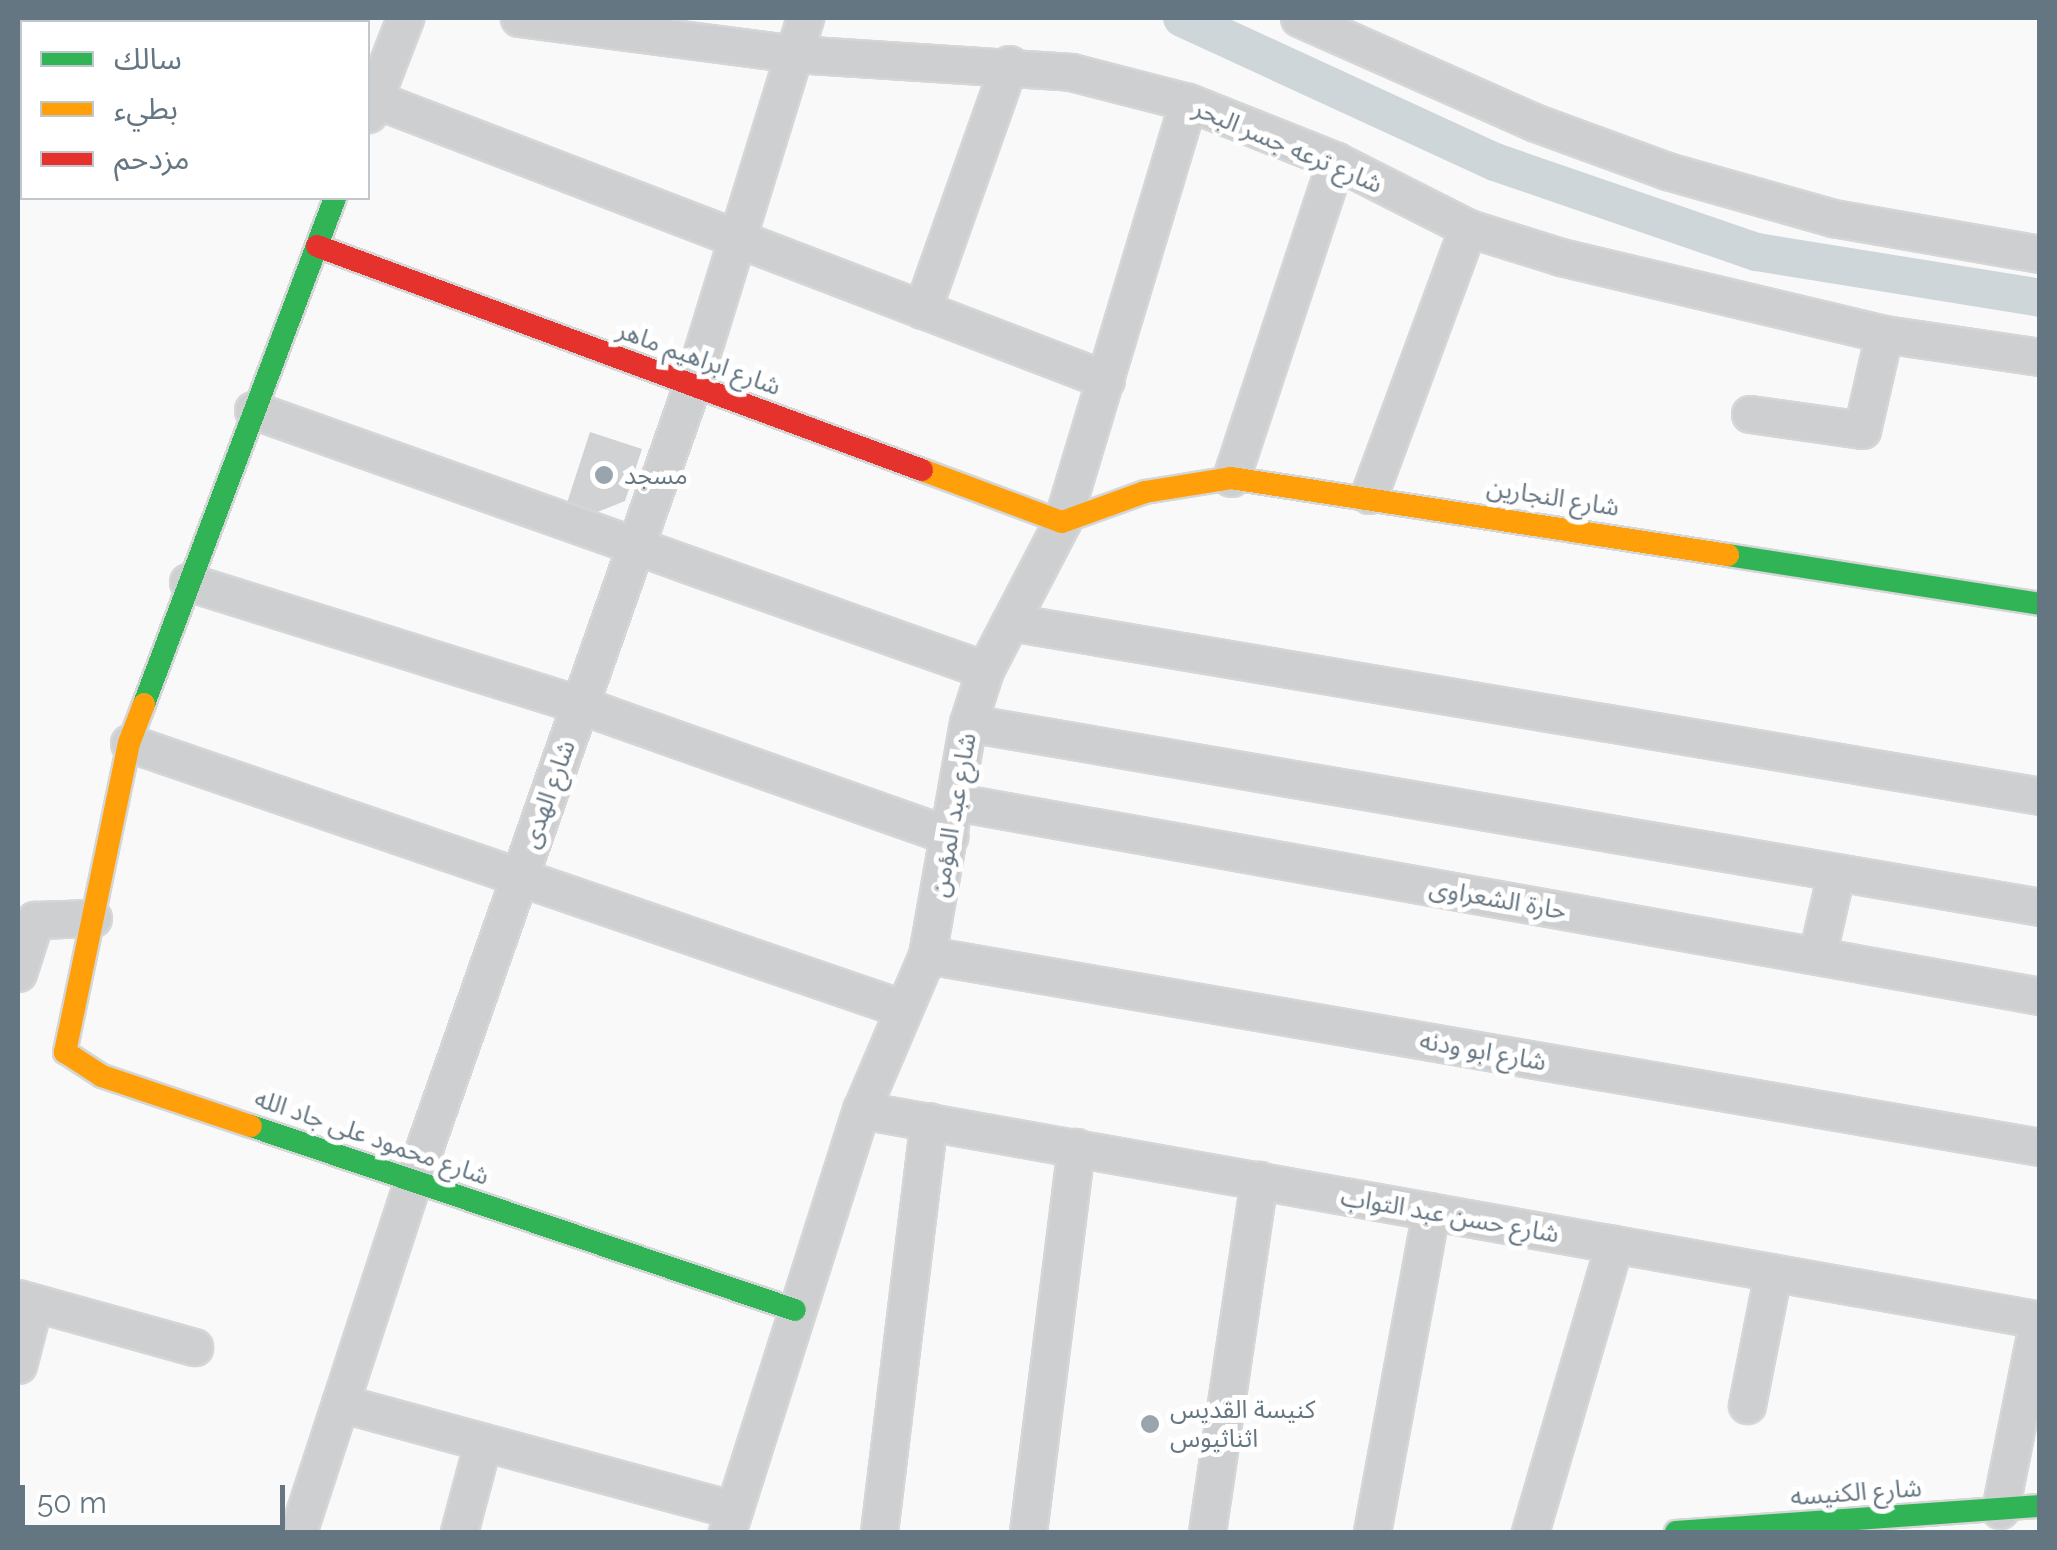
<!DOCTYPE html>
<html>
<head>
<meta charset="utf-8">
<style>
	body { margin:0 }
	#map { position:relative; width:2057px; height:1550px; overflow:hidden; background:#f9f9f9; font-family:Raleway,"Noto Sans Arabic",sans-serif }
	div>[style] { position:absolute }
	.canal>* { height:38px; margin:-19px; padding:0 19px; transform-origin:19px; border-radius:19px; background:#ced6d9 }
	.building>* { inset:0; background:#d0d2d3 }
	.roads { filter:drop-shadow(2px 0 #d5d6d7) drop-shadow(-2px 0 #d5d6d7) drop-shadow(0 2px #d5d6d7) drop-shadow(0 -2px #d5d6d7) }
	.street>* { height:35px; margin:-17.5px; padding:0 17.5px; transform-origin:17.5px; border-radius:17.5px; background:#cecfd0 }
	.fast>* { height:22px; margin:-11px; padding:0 11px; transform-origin:11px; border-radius:11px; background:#30b455 }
	.slow>* { height:22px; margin:-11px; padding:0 11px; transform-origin:11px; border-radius:11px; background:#ff9f0a }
	.jam>* { height:22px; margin:-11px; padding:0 11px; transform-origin:11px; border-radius:11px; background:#e5322d }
	.dots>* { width:28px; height:28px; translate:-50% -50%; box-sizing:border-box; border:5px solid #fff; border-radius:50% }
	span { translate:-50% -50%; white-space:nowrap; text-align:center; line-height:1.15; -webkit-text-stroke:10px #fff; paint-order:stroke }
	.street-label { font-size:25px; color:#657683 }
	.poi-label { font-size:25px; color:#657683 }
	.left { translate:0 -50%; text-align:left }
	.frame { position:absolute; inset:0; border:20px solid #657683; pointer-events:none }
	.legend { position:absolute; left:20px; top:20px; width:350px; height:180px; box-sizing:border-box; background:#fff; border:2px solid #c1c8cd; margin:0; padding:12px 18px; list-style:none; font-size:30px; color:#657683 }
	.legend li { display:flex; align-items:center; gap:20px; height:50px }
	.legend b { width:50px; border:2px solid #c1c8cd }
	.scale { position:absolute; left:20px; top:1485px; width:265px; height:45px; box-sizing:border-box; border:5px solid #657683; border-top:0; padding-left:12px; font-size:30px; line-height:35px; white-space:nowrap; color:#657683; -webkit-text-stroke:8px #fff; paint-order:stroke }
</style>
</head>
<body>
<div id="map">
	<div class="canal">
		<i style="left:1182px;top:18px;width:345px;rotate:24.7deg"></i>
		<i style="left:1495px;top:162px;width:277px;rotate:19deg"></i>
		<i style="left:1757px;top:252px;width:287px;rotate:9.2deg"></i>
	</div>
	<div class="building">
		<i style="clip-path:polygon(590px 432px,642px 449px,625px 501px,595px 513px,567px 503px)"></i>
	</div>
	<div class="roads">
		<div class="street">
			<i style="left:519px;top:18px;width:278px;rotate:7.4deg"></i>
			<i style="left:795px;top:54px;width:277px;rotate:3.7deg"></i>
			<i style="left:1071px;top:72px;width:121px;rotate:14.4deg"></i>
			<i style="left:1188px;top:102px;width:159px;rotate:21.7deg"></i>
			<i style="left:1336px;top:161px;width:148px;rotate:26.9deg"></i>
			<i style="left:1468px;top:228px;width:97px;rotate:17.3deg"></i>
			<i style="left:1561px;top:257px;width:332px;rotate:13.4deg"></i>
			<i style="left:1884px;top:334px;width:158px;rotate:8.4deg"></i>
			<i style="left:1299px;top:18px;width:259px;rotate:23.9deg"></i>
			<i style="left:1536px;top:123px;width:140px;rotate:20.1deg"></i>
			<i style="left:1667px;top:171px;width:173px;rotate:15.8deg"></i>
			<i style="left:1833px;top:218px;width:210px;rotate:9.9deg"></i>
			<i style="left:374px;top:99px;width:784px;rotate:21deg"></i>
			<i style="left:368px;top:114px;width:103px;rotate:-68.9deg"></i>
			<i style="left:922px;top:310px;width:261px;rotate:-70.5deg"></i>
			<i style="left:253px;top:410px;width:777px;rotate:19.55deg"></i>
			<i style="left:1750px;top:414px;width:113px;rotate:8.1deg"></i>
			<i style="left:1862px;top:430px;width:98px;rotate:-77.1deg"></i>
			<i style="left:1231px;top:478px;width:334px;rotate:-71.7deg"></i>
			<i style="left:1369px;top:495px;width:285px;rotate:-69.7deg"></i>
			<i style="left:188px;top:582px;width:411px;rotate:17.4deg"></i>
			<i style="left:580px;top:705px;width:392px;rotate:19.5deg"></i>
			<i style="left:1010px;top:622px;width:1045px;rotate:9.59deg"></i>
			<i style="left:968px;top:723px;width:1088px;rotate:9.74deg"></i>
			<i style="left:129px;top:743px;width:819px;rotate:18.94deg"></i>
			<i style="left:956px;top:802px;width:1101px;rotate:10.15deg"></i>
			<i style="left:927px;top:955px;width:1129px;rotate:9.79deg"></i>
			<i style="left:1817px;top:956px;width:85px;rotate:-77.1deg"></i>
			<i style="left:18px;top:973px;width:56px;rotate:-72.2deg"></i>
			<i style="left:35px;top:920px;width:58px;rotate:-2deg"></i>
			<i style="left:861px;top:1110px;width:1198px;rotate:10.1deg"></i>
			<i style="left:18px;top:1298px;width:183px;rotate:15.6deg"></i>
			<i style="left:18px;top:1365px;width:64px;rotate:-75.5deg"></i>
			<i style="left:340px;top:1403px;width:408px;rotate:15.2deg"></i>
			<i style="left:1747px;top:1405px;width:135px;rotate:-78.9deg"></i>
			<i style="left:2000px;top:1510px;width:194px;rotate:-78.7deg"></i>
			<i style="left:298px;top:1532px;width:370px;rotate:-71.9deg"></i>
			<i style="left:413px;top:1180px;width:843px;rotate:-70.66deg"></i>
			<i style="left:692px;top:385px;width:384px;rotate:-72.9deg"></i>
			<i style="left:459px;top:1532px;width:93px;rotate:-75.1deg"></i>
			<i style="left:727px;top:1532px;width:443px;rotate:-72.4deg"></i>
			<i style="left:861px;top:1110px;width:168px;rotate:-66.9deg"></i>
			<i style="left:927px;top:955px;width:236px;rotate:-80deg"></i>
			<i style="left:968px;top:723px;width:56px;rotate:-72.2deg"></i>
			<i style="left:985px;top:670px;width:167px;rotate:-62.5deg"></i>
			<i style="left:1062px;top:522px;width:438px;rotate:-73.3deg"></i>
			<i style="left:879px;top:1532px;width:414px;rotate:-83.1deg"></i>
			<i style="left:1028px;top:1532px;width:388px;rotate:-82.9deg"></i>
			<i style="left:1207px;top:1532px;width:356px;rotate:-81.6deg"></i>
			<i style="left:1372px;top:1532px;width:326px;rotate:-79.6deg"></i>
			<i style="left:1530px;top:1532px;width:300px;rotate:-73.7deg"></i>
		</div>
		<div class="fast">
			<i style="left:1728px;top:555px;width:316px;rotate:8.9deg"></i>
			<i style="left:144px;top:704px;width:541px;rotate:-69.32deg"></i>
			<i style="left:251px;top:1126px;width:574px;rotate:18.69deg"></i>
			<i style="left:1676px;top:1532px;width:365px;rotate:-4.1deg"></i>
		</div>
		<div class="slow">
			<i style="left:922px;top:470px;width:149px;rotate:20.4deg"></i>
			<i style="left:1062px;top:522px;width:88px;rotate:-19.9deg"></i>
			<i style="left:1145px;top:492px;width:87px;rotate:-9.2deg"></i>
			<i style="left:1231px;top:478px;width:503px;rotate:8.81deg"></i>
			<i style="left:144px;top:704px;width:42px;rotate:111deg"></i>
			<i style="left:129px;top:743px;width:316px;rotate:101.7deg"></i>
			<i style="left:65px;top:1052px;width:44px;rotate:33deg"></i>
			<i style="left:102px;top:1076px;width:157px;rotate:18.6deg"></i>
		</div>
		<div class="jam">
			<i style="left:317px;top:246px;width:645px;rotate:20.32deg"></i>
		</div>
	</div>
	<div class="dots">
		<i style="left:604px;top:475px;background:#99a4ac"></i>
		<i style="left:1150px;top:1424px;background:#99a4ac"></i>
	</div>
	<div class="street-label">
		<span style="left:1288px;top:146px;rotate:23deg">شارع ترعه جسر البحر</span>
		<span style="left:699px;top:358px;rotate:20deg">شارع ابراهيم ماهر</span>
		<span style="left:1553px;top:497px;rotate:9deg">شارع النجارين</span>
		<span style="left:548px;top:794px;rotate:-70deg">شارع الهدى</span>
		<span style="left:953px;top:815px;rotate:-80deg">شارع عبد المؤمن</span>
		<span style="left:1498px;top:899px;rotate:10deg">حارة الشعراوى</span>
		<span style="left:1483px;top:1051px;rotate:10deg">شارع ابو ودنه</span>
		<span style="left:372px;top:1137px;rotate:19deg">شارع محمود على جاد الله</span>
		<span style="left:1450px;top:1215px;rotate:10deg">شارع حسن عبد التواب</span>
		<span style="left:1856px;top:1492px;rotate:-4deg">شارع الكنيسه</span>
	</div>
	<div class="poi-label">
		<span class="left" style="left:624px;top:475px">مسجد</span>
		<span class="left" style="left:1170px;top:1424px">كنيسة القديس<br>اثناثيوس</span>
	</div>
	<div class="frame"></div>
	<ul class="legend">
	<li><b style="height:12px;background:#30b455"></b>سالك</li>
	<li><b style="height:12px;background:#ff9f0a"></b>بطيء</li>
	<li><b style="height:12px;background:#e5322d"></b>مزدحم</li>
	</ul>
	<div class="scale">50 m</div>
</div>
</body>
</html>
